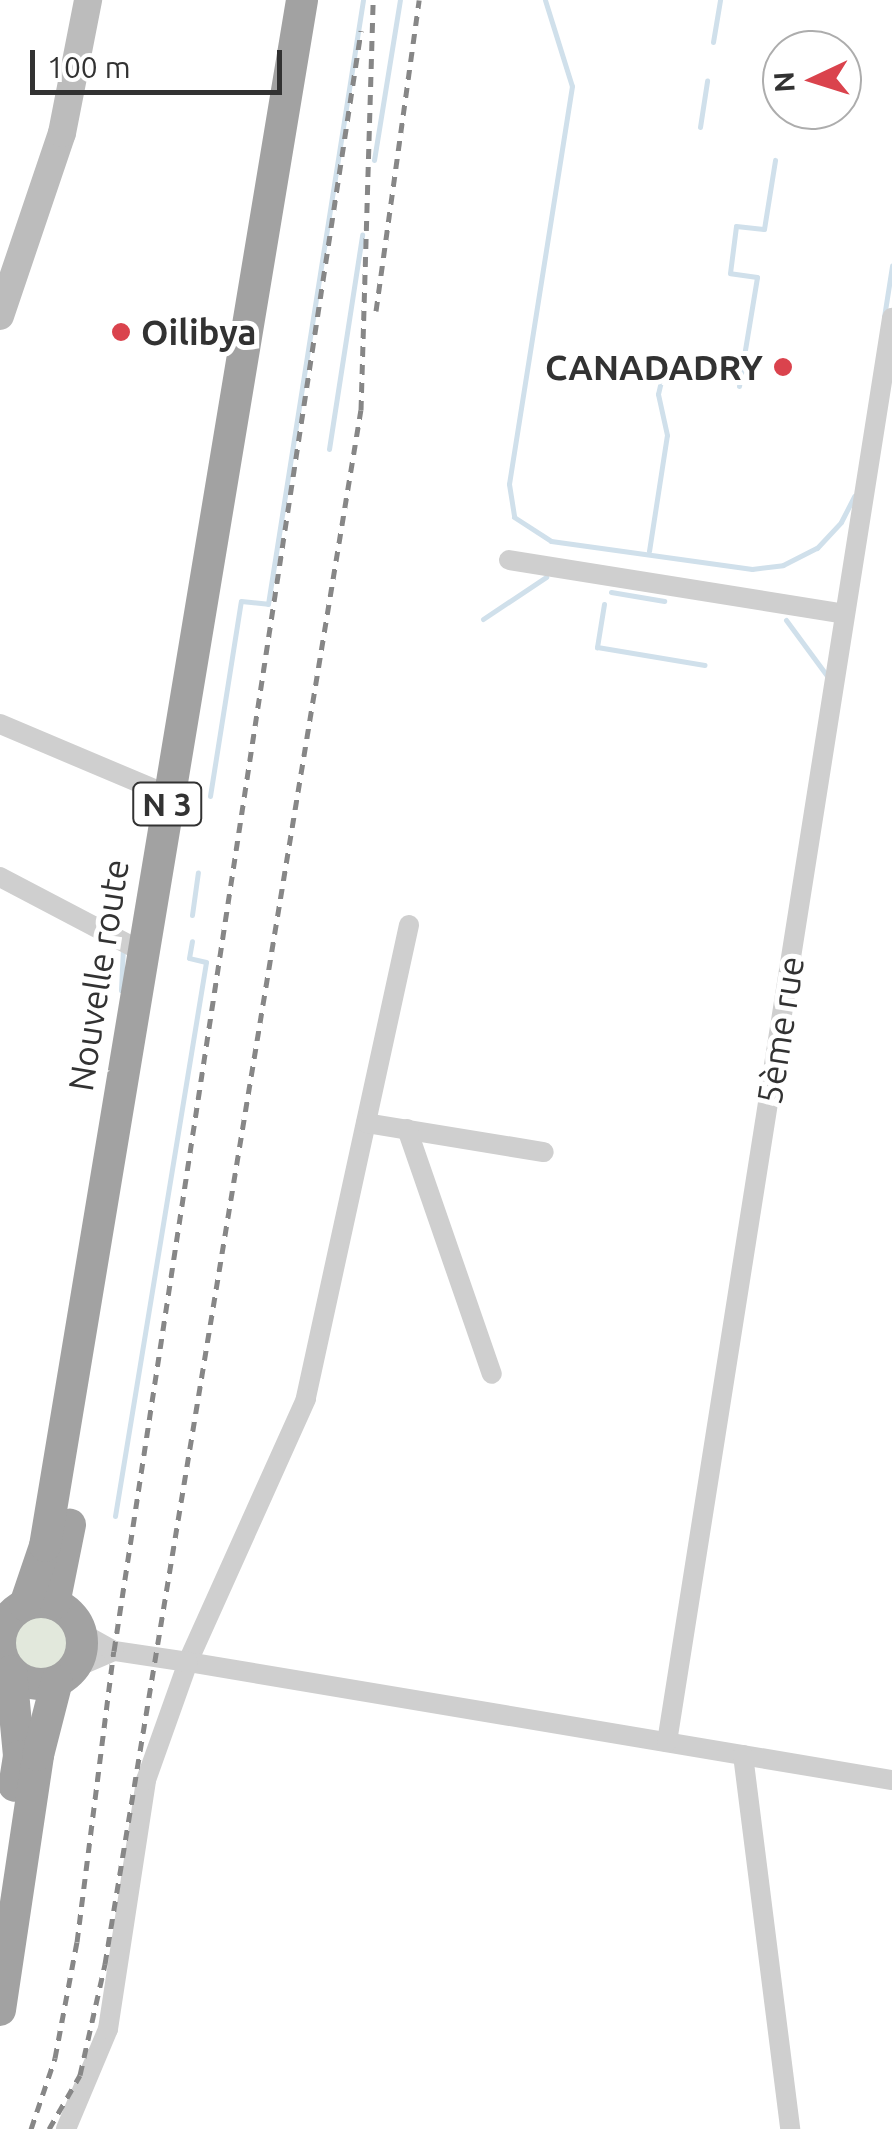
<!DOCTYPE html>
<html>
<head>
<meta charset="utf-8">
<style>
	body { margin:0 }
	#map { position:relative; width:892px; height:2129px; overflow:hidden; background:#fff; font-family:Ubuntu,sans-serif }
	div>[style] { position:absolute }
	.green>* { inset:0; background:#e2e8dc }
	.round { border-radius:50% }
	.stream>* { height:5px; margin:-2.5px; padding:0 2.5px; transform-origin:2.5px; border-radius:2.5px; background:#d0e0eb }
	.minor>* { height:20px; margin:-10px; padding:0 10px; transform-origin:10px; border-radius:10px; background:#cfcfcf }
	.secondary>* { height:28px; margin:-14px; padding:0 14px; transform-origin:14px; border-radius:14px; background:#bcbcbc }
	.trunk>* { height:32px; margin:-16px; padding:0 16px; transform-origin:16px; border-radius:16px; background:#a2a2a2 }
	.trunk>.ring { margin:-16px; padding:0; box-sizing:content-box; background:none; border:32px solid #a2a2a2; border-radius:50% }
	.rail>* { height:5px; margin-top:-2.5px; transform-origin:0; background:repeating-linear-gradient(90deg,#878787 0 10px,transparent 0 18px) }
	.dots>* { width:28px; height:28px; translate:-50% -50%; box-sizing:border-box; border:5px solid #fff; border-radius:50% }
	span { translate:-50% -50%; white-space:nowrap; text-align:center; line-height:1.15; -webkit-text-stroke:10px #fff; paint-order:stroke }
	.shield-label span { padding:2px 8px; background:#fff; border:2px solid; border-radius:8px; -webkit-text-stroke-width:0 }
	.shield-label { font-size:32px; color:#323232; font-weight:700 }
	.poi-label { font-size:35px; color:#323232; font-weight:700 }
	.left { translate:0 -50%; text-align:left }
	.right { translate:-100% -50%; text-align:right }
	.street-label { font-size:35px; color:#323232 }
	.north { position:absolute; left:762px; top:30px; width:100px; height:100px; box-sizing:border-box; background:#fff; border:2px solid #adadad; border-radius:50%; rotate:266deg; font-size:28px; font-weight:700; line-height:40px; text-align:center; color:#323232 }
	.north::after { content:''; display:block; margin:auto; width:35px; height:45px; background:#da434d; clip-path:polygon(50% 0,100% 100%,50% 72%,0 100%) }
	.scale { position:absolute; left:30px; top:50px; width:252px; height:45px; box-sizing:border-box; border:5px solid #323232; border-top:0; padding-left:12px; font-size:30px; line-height:35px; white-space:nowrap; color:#323232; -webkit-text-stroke:8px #fff; paint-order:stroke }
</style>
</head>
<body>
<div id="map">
	<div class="green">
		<i class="round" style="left:8px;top:1610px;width:66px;height:66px"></i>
	</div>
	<div class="stream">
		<i style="left:545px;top:0;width:90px;rotate:72.6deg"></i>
		<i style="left:572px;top:86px;width:403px;rotate:99deg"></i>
		<i style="left:509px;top:484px;width:33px;rotate:81deg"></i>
		<i style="left:514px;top:517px;width:44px;rotate:33deg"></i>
		<i style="left:551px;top:541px;width:203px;rotate:7.9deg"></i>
		<i style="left:752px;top:569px;width:31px;rotate:-7deg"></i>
		<i style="left:783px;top:565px;width:38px;rotate:-27deg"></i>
		<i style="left:817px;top:548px;width:35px;rotate:-47deg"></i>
		<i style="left:841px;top:522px;width:29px;rotate:-63deg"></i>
		<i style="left:713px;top:42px;width:43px;rotate:-80.5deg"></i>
		<i style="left:700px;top:127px;width:47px;rotate:-81.3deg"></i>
		<i style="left:374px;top:160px;width:162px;rotate:-80.8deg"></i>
		<i style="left:884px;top:317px;width:52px;rotate:-81.1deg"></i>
		<i style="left:739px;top:386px;width:110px;rotate:-80.6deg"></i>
		<i style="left:757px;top:277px;width:27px;rotate:-172deg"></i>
		<i style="left:730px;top:273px;width:47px;rotate:-82.7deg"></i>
		<i style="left:736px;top:226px;width:28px;rotate:6deg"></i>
		<i style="left:764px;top:229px;width:70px;rotate:-80.9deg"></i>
		<i style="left:329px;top:449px;width:217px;rotate:-81.2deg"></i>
		<i style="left:649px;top:551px;width:117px;rotate:-81.2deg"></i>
		<i style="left:667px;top:435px;width:42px;rotate:-102.4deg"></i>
		<i style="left:658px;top:394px;width:22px;rotate:-77deg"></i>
		<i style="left:611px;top:592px;width:54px;rotate:9.6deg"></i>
		<i style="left:604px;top:604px;width:44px;rotate:99.2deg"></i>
		<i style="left:597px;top:647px;width:109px;rotate:9.5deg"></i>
		<i style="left:483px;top:619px;width:76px;rotate:-33.7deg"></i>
		<i style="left:786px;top:620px;width:71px;rotate:53.6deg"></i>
		<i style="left:210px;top:796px;width:197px;rotate:-81deg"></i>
		<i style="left:241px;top:601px;width:27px;rotate:6deg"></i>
		<i style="left:268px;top:604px;width:611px;rotate:-81.06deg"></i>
		<i style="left:192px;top:915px;width:43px;rotate:-82.1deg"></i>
		<i style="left:121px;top:990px;width:42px;rotate:-87.3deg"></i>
		<i style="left:115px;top:1516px;width:561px;rotate:-80.67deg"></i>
		<i style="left:206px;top:962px;width:17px;rotate:-167deg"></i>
		<i style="left:189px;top:958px;width:17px;rotate:-80deg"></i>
	</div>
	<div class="minor">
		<i style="left:509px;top:560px;width:340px;rotate:9.1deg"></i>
		<i style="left:0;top:724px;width:182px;rotate:22.9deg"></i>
		<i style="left:0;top:877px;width:161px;rotate:27.7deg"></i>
		<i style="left:409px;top:925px;width:485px;rotate:102.3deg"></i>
		<i style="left:306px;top:1399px;width:288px;rotate:114.2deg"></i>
		<i style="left:188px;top:1662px;width:714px;rotate:9.52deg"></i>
		<i style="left:366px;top:1123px;width:180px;rotate:9.3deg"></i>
		<i style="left:407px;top:1129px;width:259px;rotate:70.9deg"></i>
		<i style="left:0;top:1621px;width:10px;rotate:-24deg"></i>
		<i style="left:72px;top:1669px;width:46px;rotate:-23.2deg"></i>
		<i style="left:667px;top:1742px;width:1442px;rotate:-81.02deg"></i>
		<i style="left:743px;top:1755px;width:377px;rotate:82.8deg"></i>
		<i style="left:66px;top:2129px;width:108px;rotate:-67.2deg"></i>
		<i style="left:108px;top:2029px;width:252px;rotate:-81.3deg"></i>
		<i style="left:146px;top:1780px;width:125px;rotate:-70.4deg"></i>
		<i style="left:188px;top:1662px;width:75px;rotate:-171.5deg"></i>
		<i style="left:114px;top:1651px;width:39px;rotate:-151deg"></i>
	</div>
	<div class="secondary">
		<i style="left:0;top:316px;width:193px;rotate:-71.3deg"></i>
		<i style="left:62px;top:133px;width:136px;rotate:-78.9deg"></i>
	</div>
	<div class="trunk">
		<i class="ring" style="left:0;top:1602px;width:50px;height:50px"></i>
		<i style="left:54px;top:1604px;width:81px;rotate:-78.6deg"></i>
		<i style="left:25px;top:1605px;width:62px;rotate:-71.3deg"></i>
		<i style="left:45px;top:1546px;width:1567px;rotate:-80.56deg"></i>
		<i style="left:11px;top:1671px;width:85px;rotate:84.6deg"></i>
		<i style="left:19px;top:1756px;width:30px;rotate:99deg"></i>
		<i style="left:0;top:2010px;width:258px;rotate:-81.5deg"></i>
		<i style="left:38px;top:1755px;width:76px;rotate:-75.6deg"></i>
	</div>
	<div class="rail">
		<i style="left:376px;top:311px;width:314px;rotate:-82.1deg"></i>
		<i style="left:31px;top:2129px;width:75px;rotate:-71.3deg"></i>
		<i style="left:55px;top:2058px;width:118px;rotate:-79.3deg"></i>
		<i style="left:77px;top:1942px;width:293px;rotate:-82.8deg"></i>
		<i style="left:114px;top:1651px;width:1639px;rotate:-81.33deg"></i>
		<i style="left:49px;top:2129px;width:62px;rotate:-60.1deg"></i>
		<i style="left:80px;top:2075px;width:114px;rotate:-77.3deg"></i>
		<i style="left:105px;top:1964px;width:1575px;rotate:-80.65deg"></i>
		<i style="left:361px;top:410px;width:410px;rotate:-88.3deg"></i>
	</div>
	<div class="dots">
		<i style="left:121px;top:332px;background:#da434d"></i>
		<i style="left:783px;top:367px;background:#da434d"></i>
	</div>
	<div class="shield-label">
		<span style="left:167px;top:804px">N 3</span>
	</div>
	<div class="poi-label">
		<span class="left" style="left:141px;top:332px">Oilibya</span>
		<span class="right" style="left:763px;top:367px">CANADADRY</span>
	</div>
	<div class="street-label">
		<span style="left:98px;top:975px;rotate:-81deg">Nouvelle route</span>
		<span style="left:780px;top:1030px;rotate:-81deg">5ème rue</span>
	</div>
	<div class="north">N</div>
	<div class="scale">100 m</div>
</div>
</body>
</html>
